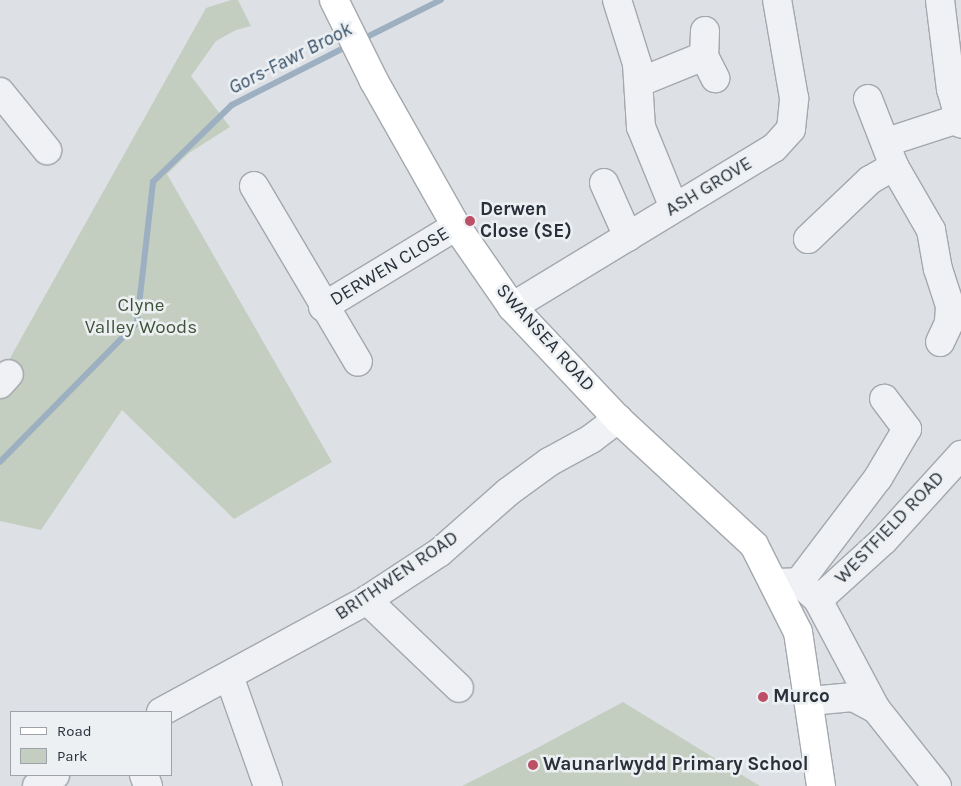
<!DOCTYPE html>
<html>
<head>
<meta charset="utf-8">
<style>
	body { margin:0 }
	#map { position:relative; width:961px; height:786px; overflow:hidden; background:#dde1e5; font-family:Karla,sans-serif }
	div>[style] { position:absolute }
	.green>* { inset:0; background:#c4cec0 }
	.stream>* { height:5.5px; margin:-2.75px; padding:0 2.75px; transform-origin:2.75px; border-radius:2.75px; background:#9cb0c1 }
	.roads { filter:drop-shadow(1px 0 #a3a8ae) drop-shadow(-1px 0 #a3a8ae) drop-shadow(0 1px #a3a8ae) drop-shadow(0 -1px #a3a8ae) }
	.minor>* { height:28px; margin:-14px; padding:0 14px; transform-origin:14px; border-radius:14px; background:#f0f1f4 }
	.major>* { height:28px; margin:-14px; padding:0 14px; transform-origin:14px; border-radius:14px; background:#fff }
	.dots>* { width:14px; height:14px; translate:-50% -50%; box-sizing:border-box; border:2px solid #ecf0f3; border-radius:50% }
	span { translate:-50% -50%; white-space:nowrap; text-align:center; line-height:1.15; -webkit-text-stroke:5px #ecf0f3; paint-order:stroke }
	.street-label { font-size:19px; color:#29303a }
	.poi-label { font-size:19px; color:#29303a; font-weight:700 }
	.left { translate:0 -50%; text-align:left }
	.park-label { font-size:19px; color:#3e5438 }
	.water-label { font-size:20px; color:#385069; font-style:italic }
	.legend { position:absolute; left:10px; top:711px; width:162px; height:65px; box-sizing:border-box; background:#ecf0f3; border:1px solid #9ea3a9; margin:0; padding:6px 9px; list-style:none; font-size:15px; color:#29303a }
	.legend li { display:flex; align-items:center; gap:10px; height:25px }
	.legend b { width:25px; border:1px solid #9ea3a9 }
</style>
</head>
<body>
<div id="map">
	<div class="green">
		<i style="clip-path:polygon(231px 0,238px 0,251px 26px,236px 30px,216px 41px,191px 76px,230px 127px,189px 153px,167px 174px,332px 462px,234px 519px,122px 410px,41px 530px,0 521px,0 376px,206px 8px)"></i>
		<i style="clip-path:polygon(623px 702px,760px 786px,462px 786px,537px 748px)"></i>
	</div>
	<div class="stream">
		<i style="left:361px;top:40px;width:89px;rotate:-26.6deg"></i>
		<i style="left:0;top:462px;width:195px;rotate:-45.4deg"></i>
		<i style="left:137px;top:323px;width:142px;rotate:-83.5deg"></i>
		<i style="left:153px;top:182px;width:110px;rotate:-44.3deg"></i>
		<i style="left:232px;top:105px;width:130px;rotate:-27deg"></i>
	</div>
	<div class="roads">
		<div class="minor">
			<i style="left:617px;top:0;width:67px;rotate:72.6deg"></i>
			<i style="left:637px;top:64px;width:63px;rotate:86.4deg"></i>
			<i style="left:641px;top:127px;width:87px;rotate:67.8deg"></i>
			<i style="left:940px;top:0;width:90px;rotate:83deg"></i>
			<i style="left:951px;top:89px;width:36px;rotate:74deg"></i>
			<i style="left:705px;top:31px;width:25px;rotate:92deg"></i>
			<i style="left:704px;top:56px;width:25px;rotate:63deg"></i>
			<i style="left:640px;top:82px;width:69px;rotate:-22.1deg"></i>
			<i style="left:0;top:92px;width:75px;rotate:51deg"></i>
			<i style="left:868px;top:99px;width:72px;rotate:68.8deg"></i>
			<i style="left:894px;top:166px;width:74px;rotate:60deg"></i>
			<i style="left:931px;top:230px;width:40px;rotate:80deg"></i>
			<i style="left:938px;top:269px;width:40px;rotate:72deg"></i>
			<i style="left:950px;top:307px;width:16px;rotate:94deg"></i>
			<i style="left:949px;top:323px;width:21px;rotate:115deg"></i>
			<i style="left:887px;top:142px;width:78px;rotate:-18deg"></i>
			<i style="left:604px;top:183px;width:59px;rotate:66deg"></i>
			<i style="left:254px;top:186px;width:204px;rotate:59.4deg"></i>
			<i style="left:808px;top:239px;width:86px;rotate:-43.6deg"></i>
			<i style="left:870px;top:180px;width:28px;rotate:-30deg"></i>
			<i style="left:323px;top:307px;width:156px;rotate:-31.3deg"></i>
			<i style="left:512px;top:307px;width:306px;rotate:-31.3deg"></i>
			<i style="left:774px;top:148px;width:25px;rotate:-48deg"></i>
			<i style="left:791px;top:129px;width:31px;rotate:-84deg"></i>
			<i style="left:794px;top:98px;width:99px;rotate:-99.8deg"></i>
			<i style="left:0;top:384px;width:13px;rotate:-48deg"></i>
			<i style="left:799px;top:582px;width:131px;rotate:-52.8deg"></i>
			<i style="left:878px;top:478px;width:57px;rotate:-59.4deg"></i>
			<i style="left:907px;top:429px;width:38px;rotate:-127deg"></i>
			<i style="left:776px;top:583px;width:23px;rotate:-2deg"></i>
			<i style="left:799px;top:582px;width:26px;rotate:43deg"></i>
			<i style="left:818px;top:600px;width:123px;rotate:62deg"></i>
			<i style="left:876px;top:709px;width:98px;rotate:51.6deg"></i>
			<i style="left:367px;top:600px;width:127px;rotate:43.7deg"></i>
			<i style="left:818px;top:600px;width:89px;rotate:-42.3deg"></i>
			<i style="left:884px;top:540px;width:115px;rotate:-47.8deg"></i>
			<i style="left:229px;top:676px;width:117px;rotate:70.5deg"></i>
			<i style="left:810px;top:701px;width:43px;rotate:-5.3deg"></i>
			<i style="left:853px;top:697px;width:26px;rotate:28deg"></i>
			<i style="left:161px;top:712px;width:234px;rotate:-28.5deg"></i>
			<i style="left:367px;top:600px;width:87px;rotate:-33.3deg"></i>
			<i style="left:440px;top:552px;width:91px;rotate:-41.4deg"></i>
			<i style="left:508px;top:492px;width:51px;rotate:-36.2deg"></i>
			<i style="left:549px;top:462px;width:48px;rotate:-28.7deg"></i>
			<i style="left:591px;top:439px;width:34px;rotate:-37deg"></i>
			<i style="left:144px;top:775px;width:12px;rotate:70deg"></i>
			<i style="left:37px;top:786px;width:21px;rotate:-31deg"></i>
		</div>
		<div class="major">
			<i style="left:334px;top:0;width:90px;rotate:63.7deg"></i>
			<i style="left:374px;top:81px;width:167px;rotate:60.5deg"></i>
			<i style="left:456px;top:226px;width:98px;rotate:55.3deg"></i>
			<i style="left:512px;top:307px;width:154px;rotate:46.6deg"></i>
			<i style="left:618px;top:419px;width:185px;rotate:42.8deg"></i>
			<i style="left:754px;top:545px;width:97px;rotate:63.2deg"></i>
			<i style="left:798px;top:632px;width:156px;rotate:81.5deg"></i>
		</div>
	</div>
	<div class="dots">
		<i style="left:470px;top:221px;background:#bc5066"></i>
		<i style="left:763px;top:697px;background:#bc5066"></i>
		<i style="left:533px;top:765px;background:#bc5066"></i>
	</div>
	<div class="street-label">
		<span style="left:709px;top:187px;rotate:-31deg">ASH GROVE</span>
		<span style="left:390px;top:267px;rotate:-31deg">DERWEN CLOSE</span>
		<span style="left:545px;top:338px;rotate:48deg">SWANSEA ROAD</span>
		<span style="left:890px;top:528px;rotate:-46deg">WESTFIELD ROAD</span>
		<span style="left:397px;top:576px;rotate:-34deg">BRITHWEN ROAD</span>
	</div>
	<div class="poi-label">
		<span class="left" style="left:480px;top:221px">Derwen<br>Close (SE)</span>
		<span class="left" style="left:773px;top:697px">Murco</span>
		<span class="left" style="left:543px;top:765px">Waunarlwydd Primary School</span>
	</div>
	<div class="park-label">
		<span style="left:141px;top:317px">Clyne<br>Valley Woods</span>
	</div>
	<div class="water-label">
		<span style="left:290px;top:58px;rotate:-27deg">Gors-Fawr Brook</span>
	</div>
	<ul class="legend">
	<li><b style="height:6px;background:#fff"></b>Road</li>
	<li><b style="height:14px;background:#c4cec0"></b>Park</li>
	</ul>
</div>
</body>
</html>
